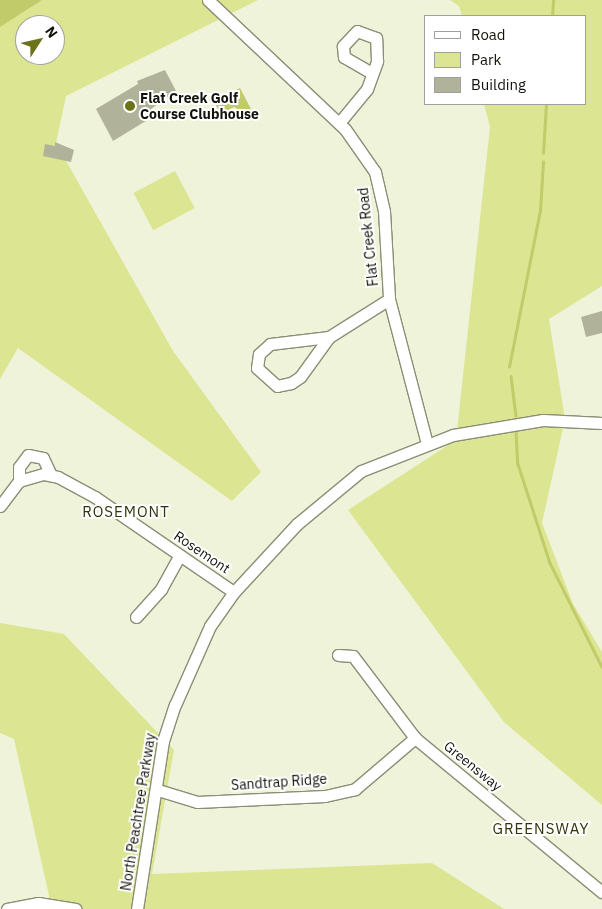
<!DOCTYPE html>
<html>
<head>
<meta charset="utf-8">
<style>
	body { margin:0 }
	#map { position:relative; width:602px; height:909px; overflow:hidden; background:#eff3d9; font-family:"IBM Plex Sans",sans-serif }
	div>[style] { position:absolute }
	.green>* { inset:0; background:#dce592; transform-origin:0 0 }
	.water>* { inset:0; background:#c2cb6a }
	.stream>* { height:2.5px; margin:-1.25px; padding:0 1.25px; transform-origin:1.25px; border-radius:1.25px; background:#c2cb6a }
	.building>* { inset:0; background:#b0b39a }
	.roads { filter:drop-shadow(1px 0 #8b8e76) drop-shadow(-1px 0 #8b8e76) drop-shadow(0 1px #8b8e76) drop-shadow(0 -1px #8b8e76) }
	.minor>* { height:11px; margin:-5.5px; padding:0 5.5px; transform-origin:5.5px; border-radius:5.5px; background:#fff }
	.dots>* { width:14px; height:14px; translate:-50% -50%; box-sizing:border-box; border:2px solid #fff; border-radius:50% }
	span { translate:-50% -50%; white-space:nowrap; text-align:center; line-height:1.15; -webkit-text-stroke:4px #fff; paint-order:stroke }
	.poi-label { font-size:14px; color:#12130a; font-weight:700 }
	.left { translate:0 -50%; text-align:left }
	.street-label { font-size:14px; color:#12130a }
	.neighbourhood-label { font-size:15px; color:#31340a; letter-spacing:1px }
	.legend { position:absolute; left:424px; top:15px; width:162px; height:90px; box-sizing:border-box; background:#fff; border:1px solid #a0a19d; margin:0; padding:6px 9px; list-style:none; font-size:15px; color:#12130a }
	.legend li { display:flex; align-items:center; gap:10px; height:25px }
	.legend b { width:25px; border:1px solid #a0a19d }
	.north { position:absolute; left:15px; top:15px; width:50px; height:50px; box-sizing:border-box; background:#fff; border:1px solid #a0a19d; border-radius:50%; rotate:55deg; font-size:14px; font-weight:700; line-height:20px; text-align:center; color:#12130a }
	.north::after { content:''; display:block; margin:auto; width:18px; height:22px; background:#6c7219; clip-path:polygon(50% 0,100% 100%,50% 72%,0 100%) }
</style>
</head>
<body>
<div id="map">
	<div class="green">
		<i style="clip-path:polygon(evenodd,0 0,258px 0,66px 96px,56px 143px,173px 351px,261px 472px,232px 501px,18px 348px,0 379px,0 0,25px 25px,55px 25px,55px 55px,25px 55px,25px 25px)"></i>
		<i style="clip-path:polygon(450px 0,602px 0,602px 286px,549px 319px,565px 419px,542px 523px,573px 604px,602px 652px,602px 805px,504px 722px,348px 510px,456px 440px,490px 127px,484px 104px,586px 104px,586px 16px,462px 16px,459px 6px)"></i>
		<i style="left:175px;top:171px;width:42px;height:47px;rotate:62deg"></i>
		<i style="clip-path:polygon(0 623px,64px 634px,174px 750px,152px 874px,432px 863px,504px 909px,52px 909px,14px 739px,0 733px)"></i>
	</div>
	<div class="water">
		<i style="clip-path:polygon(0 0,42px 0,0 27px)"></i>
		<i style="clip-path:polygon(240px 88px,251px 109px,244px 113px,234px 107px,220px 114px,214px 101px)"></i>
	</div>
	<div class="stream">
		<i style="left:552px;top:16px;width:16px;rotate:-86deg"></i>
		<i style="left:543px;top:153px;width:49px;rotate:-86.5deg"></i>
		<i style="left:509px;top:367px;width:159px;rotate:-78.8deg"></i>
		<i style="left:540px;top:211px;width:49px;rotate:-86.5deg"></i>
		<i style="left:511px;top:376px;width:40px;rotate:82.9deg"></i>
		<i style="left:516px;top:431px;width:33px;rotate:87deg"></i>
		<i style="left:518px;top:464px;width:104px;rotate:72.1deg"></i>
		<i style="left:550px;top:563px;width:116px;rotate:63.4deg"></i>
	</div>
	<div class="building">
		<i style="clip-path:polygon(165px 70px,176px 91px,151px 109px,154px 116px,113px 141px,96px 109px,138px 84px,137px 81px)"></i>
		<i style="clip-path:polygon(55px 142px,74px 150px,71px 162px,43px 156px,45px 144px,55px 146px)"></i>
		<i style="clip-path:polygon(602px 311px,602px 333px,586px 337px,581px 317px)"></i>
	</div>
	<div class="roads">
		<div class="minor">
			<i style="left:208px;top:0;width:188px;rotate:43.3deg"></i>
			<i style="left:345px;top:129px;width:52px;rotate:55.1deg"></i>
			<i style="left:375px;top:172px;width:40px;rotate:77deg"></i>
			<i style="left:384px;top:211px;width:88px;rotate:86.7deg"></i>
			<i style="left:389px;top:299px;width:150px;rotate:75.3deg"></i>
			<i style="left:339px;top:123px;width:44px;rotate:-50.5deg"></i>
			<i style="left:367px;top:89px;width:30px;rotate:-70deg"></i>
			<i style="left:377px;top:61px;width:23px;rotate:-92deg"></i>
			<i style="left:376px;top:38px;width:20px;rotate:-160deg"></i>
			<i style="left:357px;top:31px;width:21px;rotate:133deg"></i>
			<i style="left:343px;top:46px;width:11px;rotate:85deg"></i>
			<i style="left:344px;top:57px;width:30px;rotate:30deg"></i>
			<i style="left:329px;top:337px;width:49px;rotate:125.9deg"></i>
			<i style="left:300px;top:377px;width:11px;rotate:146deg"></i>
			<i style="left:291px;top:383px;width:14px;rotate:168deg"></i>
			<i style="left:277px;top:386px;width:27px;rotate:-138deg"></i>
			<i style="left:257px;top:368px;width:14px;rotate:-82deg"></i>
			<i style="left:259px;top:354px;width:15px;rotate:-42deg"></i>
			<i style="left:270px;top:344px;width:59px;rotate:-6.8deg"></i>
			<i style="left:329px;top:337px;width:71px;rotate:-32.3deg"></i>
			<i style="left:19px;top:481px;width:14px;rotate:-90deg"></i>
			<i style="left:19px;top:467px;width:15px;rotate:-53deg"></i>
			<i style="left:28px;top:455px;width:15px;rotate:11deg"></i>
			<i style="left:43px;top:458px;width:19px;rotate:65deg"></i>
			<i style="left:0;top:506px;width:31px;rotate:-53deg"></i>
			<i style="left:19px;top:481px;width:26px;rotate:-16deg"></i>
			<i style="left:44px;top:474px;width:14px;rotate:12deg"></i>
			<i style="left:58px;top:477px;width:42px;rotate:28.4deg"></i>
			<i style="left:95px;top:497px;width:168px;rotate:34.4deg"></i>
			<i style="left:136px;top:617px;width:38px;rotate:-48deg"></i>
			<i style="left:161px;top:589px;width:38px;rotate:-61deg"></i>
			<i style="left:338px;top:655px;width:15px;rotate:4deg"></i>
			<i style="left:353px;top:656px;width:103px;rotate:52.9deg"></i>
			<i style="left:415px;top:738px;width:242px;rotate:39.5deg"></i>
			<i style="left:158px;top:790px;width:41px;rotate:17.1deg"></i>
			<i style="left:197px;top:802px;width:128px;rotate:-2.7deg"></i>
			<i style="left:325px;top:796px;width:31px;rotate:-13deg"></i>
			<i style="left:355px;top:789px;width:79px;rotate:-40.4deg"></i>
			<i style="left:7px;top:909px;width:32px;rotate:-11deg"></i>
			<i style="left:38px;top:903px;width:38px;rotate:9deg"></i>
			<i style="left:137px;top:909px;width:170px;rotate:-81.2deg"></i>
			<i style="left:163px;top:741px;width:38px;rotate:-72deg"></i>
			<i style="left:175px;top:705px;width:86px;rotate:-66.1deg"></i>
			<i style="left:210px;top:626px;width:42px;rotate:-54.8deg"></i>
			<i style="left:234px;top:592px;width:93px;rotate:-47.2deg"></i>
			<i style="left:297px;top:524px;width:83px;rotate:-39.6deg"></i>
			<i style="left:361px;top:471px;width:99px;rotate:-21.4deg"></i>
			<i style="left:453px;top:435px;width:91px;rotate:-9.5deg"></i>
			<i style="left:543px;top:420px;width:59px;rotate:2.9deg"></i>
		</div>
	</div>
	<div class="dots">
		<i style="left:130px;top:106px;background:#6c7219"></i>
	</div>
	<div class="poi-label">
		<span class="left" style="left:140px;top:106px">Flat Creek Golf<br>Course Clubhouse</span>
	</div>
	<div class="street-label">
		<span style="left:368px;top:237px;rotate:-96deg">Flat Creek Road</span>
		<span style="left:202px;top:552px;rotate:34deg">Rosemont</span>
		<span style="left:473px;top:766px;rotate:39deg">Greensway</span>
		<span style="left:279px;top:782px;rotate:-4deg">Sandtrap Ridge</span>
		<span style="left:138px;top:812px;rotate:-81deg">North Peachtree Parkway</span>
	</div>
	<div class="neighbourhood-label">
		<span style="left:126px;top:512px">ROSEMONT</span>
		<span style="left:541px;top:829px">GREENSWAY</span>
	</div>
	<ul class="legend">
	<li><b style="height:6px;background:#fff"></b>Road</li>
	<li><b style="height:14px;background:#dce592"></b>Park</li>
	<li><b style="height:14px;background:#b0b39a"></b>Building</li>
	</ul>
	<div class="north">N</div>
</div>
</body>
</html>
